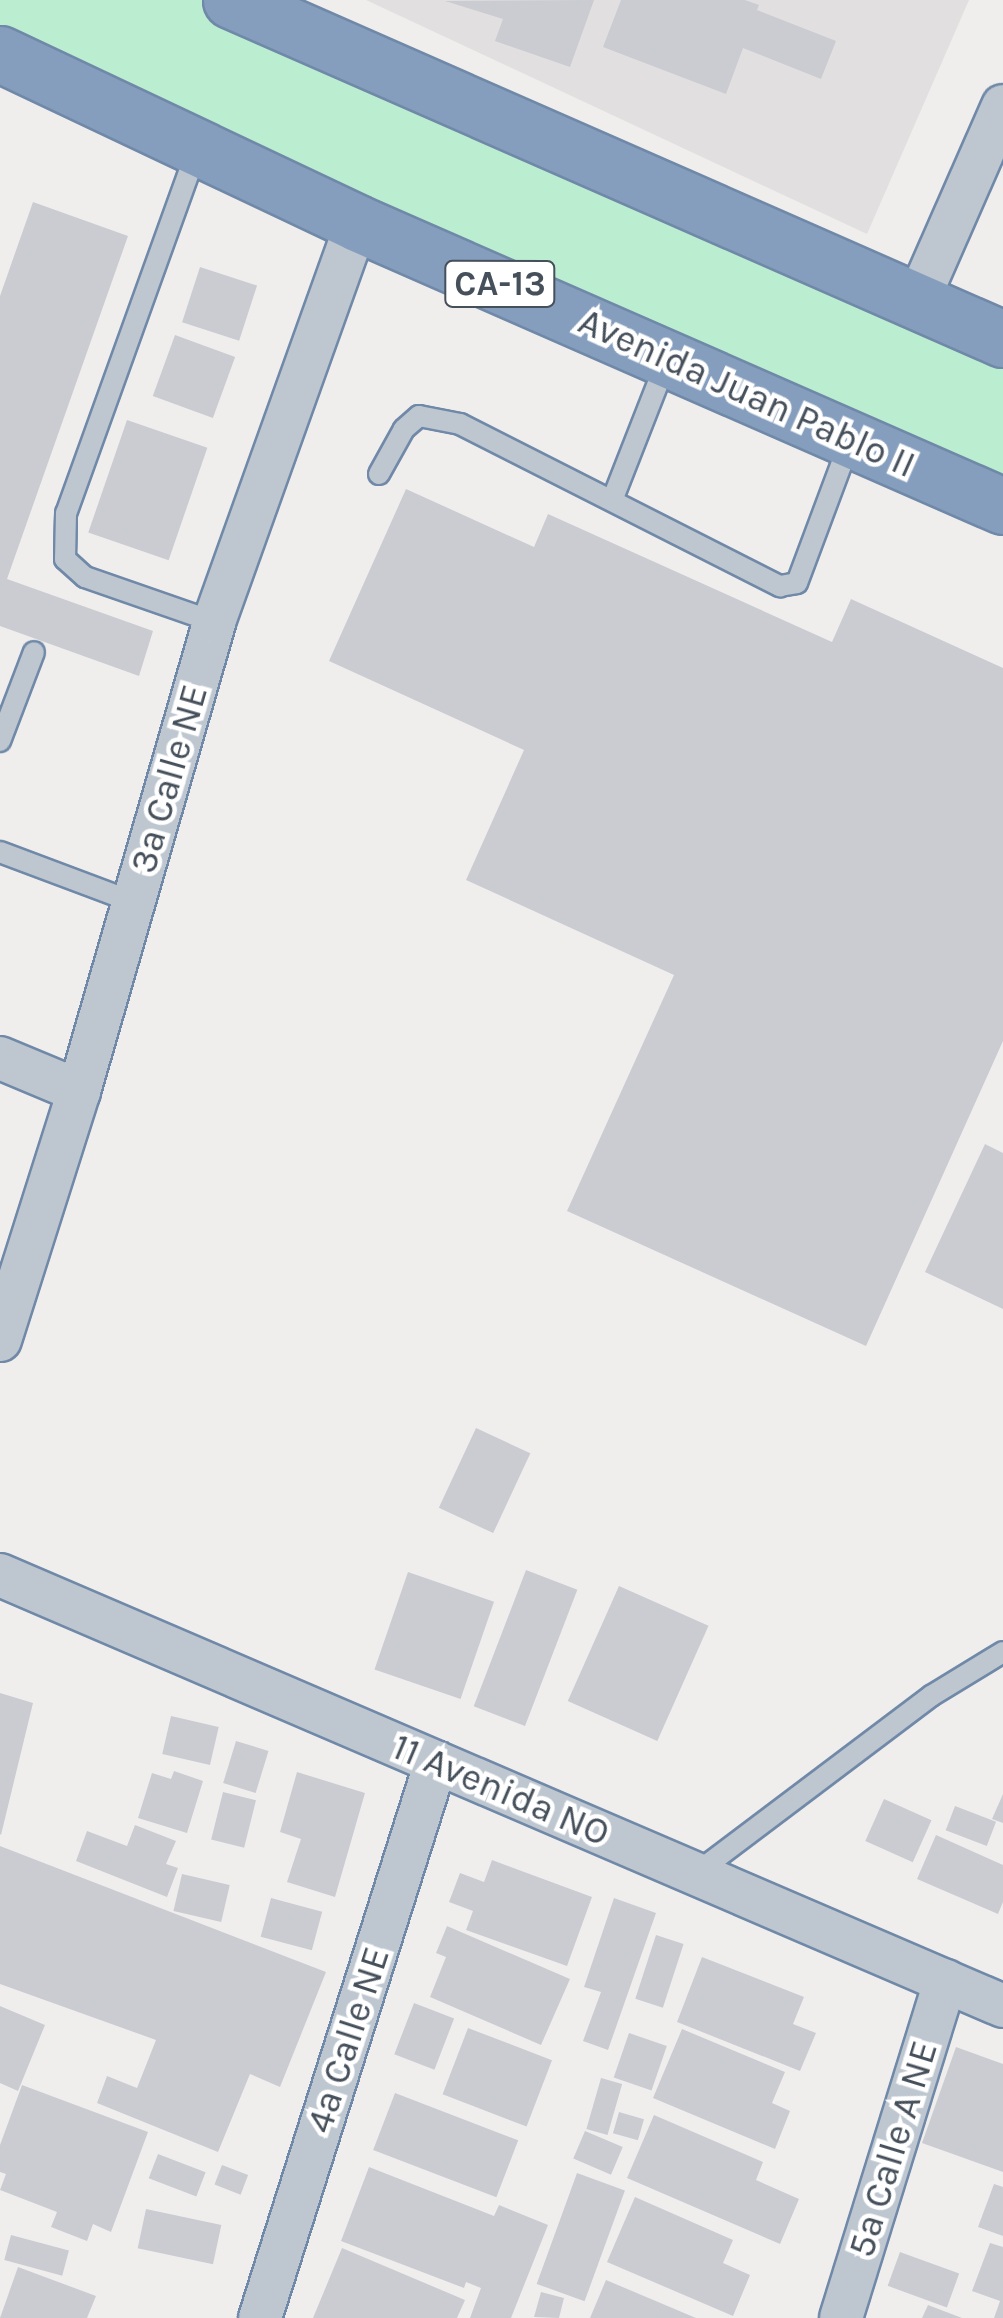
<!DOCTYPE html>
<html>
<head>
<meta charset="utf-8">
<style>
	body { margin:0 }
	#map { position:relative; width:1003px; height:2318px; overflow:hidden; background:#f0eeed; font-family:Karla,sans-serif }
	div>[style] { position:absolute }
	.education>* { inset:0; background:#e1dfdf }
	.green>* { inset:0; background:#bbeed1 }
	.building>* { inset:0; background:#caccd2; transform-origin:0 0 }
	.roads { filter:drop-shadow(2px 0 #7089a8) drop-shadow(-2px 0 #7089a8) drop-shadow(0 2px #7089a8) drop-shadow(0 -2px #7089a8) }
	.lane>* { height:20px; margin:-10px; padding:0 10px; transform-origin:10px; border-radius:10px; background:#bec7d0 }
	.street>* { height:42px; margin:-21px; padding:0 21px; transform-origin:21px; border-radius:21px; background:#bec7d0 }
	.highway>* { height:55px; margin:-27.5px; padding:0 27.5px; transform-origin:27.5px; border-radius:27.5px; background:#859ebd }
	span { translate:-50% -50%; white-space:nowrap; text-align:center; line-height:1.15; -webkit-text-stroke:9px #fff; paint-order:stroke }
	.shield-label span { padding:2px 8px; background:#fff; border:2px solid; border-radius:8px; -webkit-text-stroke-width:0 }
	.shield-label { font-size:35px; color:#46505b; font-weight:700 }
	.street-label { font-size:38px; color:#46505b }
</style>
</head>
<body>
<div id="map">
	<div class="education">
		<i style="clip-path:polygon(366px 0,969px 0,867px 234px)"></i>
	</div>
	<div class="green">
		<i style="clip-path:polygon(0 0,204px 0,1003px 347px,1003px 501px,0 54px)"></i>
	</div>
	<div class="building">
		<i style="clip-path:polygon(594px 0,570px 67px,495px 41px,503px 19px,445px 1px)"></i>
		<i style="clip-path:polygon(621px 0,745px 0,759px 5px,757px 10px,836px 41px,821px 79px,743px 48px,726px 94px,603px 47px)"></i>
		<i style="clip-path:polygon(33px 202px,128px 236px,7px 579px,153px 631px,139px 676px,0 626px,0 296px)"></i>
		<i style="left:200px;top:267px;width:60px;height:58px;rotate:18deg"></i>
		<i style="left:175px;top:335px;width:64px;height:65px;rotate:20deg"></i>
		<i style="left:127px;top:420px;width:85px;height:119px;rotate:19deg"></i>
		<i style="clip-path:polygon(406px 489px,534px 547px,548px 514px,832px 642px,851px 599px,1003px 668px,1003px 1041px,866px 1346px,567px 1211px,674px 975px,466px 880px,524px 750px,329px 661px)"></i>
		<i style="clip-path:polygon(985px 1144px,1003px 1153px,1003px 1309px,925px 1272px)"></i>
		<i style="left:476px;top:1428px;width:60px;height:88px;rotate:25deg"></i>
		<i style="left:526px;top:1570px;width:55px;height:146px;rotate:21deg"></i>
		<i style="left:408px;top:1572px;width:91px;height:103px;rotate:19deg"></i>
		<i style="left:619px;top:1586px;width:98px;height:126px;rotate:24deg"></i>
		<i style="clip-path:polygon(0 1693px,33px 1703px,1px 1835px,0 1834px)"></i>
		<i style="left:171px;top:1716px;width:49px;height:39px;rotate:13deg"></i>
		<i style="left:236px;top:1741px;width:34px;height:44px;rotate:17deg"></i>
		<i style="clip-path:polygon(174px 1771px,203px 1781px,187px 1833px,138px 1818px,152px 1773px,171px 1779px)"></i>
		<i style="clip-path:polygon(297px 1772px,365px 1793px,335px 1897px,287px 1882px,301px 1839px,280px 1832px)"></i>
		<i style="left:223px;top:1792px;width:34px;height:49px;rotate:14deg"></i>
		<i style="clip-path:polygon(1003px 1794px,1003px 1823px,992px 1819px)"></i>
		<i style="left:884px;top:1799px;width:52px;height:46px;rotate:24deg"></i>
		<i style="left:955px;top:1806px;width:44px;height:26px;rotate:21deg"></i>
		<i style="clip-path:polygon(135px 1825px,176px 1841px,166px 1864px,178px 1868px,167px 1897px,76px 1861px,87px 1831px,127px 1846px)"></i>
		<i style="clip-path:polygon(936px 1835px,1003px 1865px,1003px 1902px,998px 1914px,917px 1879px)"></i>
		<i style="clip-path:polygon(0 1846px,326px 1972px,280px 2087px,250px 2074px,218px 2152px,97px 2103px,107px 2076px,137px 2088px,156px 2040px,0 1984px)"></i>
		<i style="clip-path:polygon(492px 1860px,592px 1897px,567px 1966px,466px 1930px,473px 1911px,449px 1902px,460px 1873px,484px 1882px)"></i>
		<i style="left:182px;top:1874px;width:49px;height:38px;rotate:13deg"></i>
		<i style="left:271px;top:1898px;width:53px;height:40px;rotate:15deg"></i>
		<i style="clip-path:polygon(614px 1898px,656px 1913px,608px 2050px,583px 2041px,601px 1992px,584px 1987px)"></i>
		<i style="clip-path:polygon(447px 1926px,570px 1979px,541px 2045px,430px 1997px,446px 1957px,436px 1953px)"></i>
		<i style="left:656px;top:1935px;width:29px;height:67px;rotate:18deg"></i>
		<i style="clip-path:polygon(702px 1957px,804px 1997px,793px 2024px,816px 2033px,800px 2071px,677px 2022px)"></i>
		<i style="left:414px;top:2003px;width:43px;height:55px;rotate:21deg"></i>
		<i style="clip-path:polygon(0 2006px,45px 2025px,18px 2091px,0 2083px)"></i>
		<i style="left:468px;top:2028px;width:90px;height:71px;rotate:21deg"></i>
		<i style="clip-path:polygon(682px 2029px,785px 2072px,772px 2103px,790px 2111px,775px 2149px,653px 2098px)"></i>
		<i style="left:629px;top:2033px;width:40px;height:47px;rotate:19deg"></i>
		<i style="clip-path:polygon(956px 2047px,1003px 2064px,1003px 2172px,922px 2143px)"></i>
		<i style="left:601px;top:2078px;width:22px;height:53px;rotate:16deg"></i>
		<i style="clip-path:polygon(22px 2085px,148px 2132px,111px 2232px,93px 2224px,87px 2241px,51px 2227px,57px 2212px,0 2190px,6px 2174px,0 2172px,0 2145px)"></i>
		<i style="left:395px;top:2093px;width:132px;height:61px;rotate:21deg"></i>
		<i style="left:619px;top:2112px;width:26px;height:22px;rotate:16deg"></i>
		<i style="clip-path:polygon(654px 2115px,763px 2162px,756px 2180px,799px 2199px,780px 2244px,627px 2178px)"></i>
		<i style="left:585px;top:2131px;width:41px;height:30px;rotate:23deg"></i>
		<i style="left:158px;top:2154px;width:51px;height:26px;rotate:21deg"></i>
		<i style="left:222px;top:2165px;width:28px;height:21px;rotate:21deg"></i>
		<i style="clip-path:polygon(369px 2167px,494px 2216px,499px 2205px,548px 2225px,511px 2318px,470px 2318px,481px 2288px,466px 2282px,464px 2288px,341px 2241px)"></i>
		<i style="left:577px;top:2173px;width:51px;height:118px;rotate:20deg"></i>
		<i style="clip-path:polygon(994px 2184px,1003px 2187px,1003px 2236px,978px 2227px)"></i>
		<i style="clip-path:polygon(635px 2197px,733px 2240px,723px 2263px,750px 2275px,733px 2316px,607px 2262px)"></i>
		<i style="left:146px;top:2209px;width:77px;height:40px;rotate:12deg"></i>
		<i style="left:11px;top:2235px;width:60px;height:26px;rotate:15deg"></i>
		<i style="clip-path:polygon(990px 2243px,1003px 2247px,1003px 2318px,994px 2318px,1000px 2301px,972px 2291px)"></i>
		<i style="clip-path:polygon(342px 2248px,465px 2300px,457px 2318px,313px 2318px)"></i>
		<i style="left:900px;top:2252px;width:63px;height:36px;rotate:20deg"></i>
		<i style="clip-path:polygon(18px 2267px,96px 2296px,87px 2318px,0 2318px)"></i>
		<i style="clip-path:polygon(606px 2280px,696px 2318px,590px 2318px)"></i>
		<i style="clip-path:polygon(541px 2292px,564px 2298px,559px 2318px,534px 2317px)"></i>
		<i style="clip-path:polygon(928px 2305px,962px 2318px,922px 2318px)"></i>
	</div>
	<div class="roads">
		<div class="lane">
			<i style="left:197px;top:150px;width:386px;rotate:109.8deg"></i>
			<i style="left:66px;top:513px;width:46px;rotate:91.2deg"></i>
			<i style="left:65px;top:559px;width:27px;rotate:42deg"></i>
			<i style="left:85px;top:577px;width:137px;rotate:19.2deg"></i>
			<i style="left:379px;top:474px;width:51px;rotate:-60.9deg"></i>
			<i style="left:404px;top:429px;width:20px;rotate:-41deg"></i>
			<i style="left:419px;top:416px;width:42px;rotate:11deg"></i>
			<i style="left:460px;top:424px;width:359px;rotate:26.9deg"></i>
			<i style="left:780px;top:586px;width:17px;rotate:-10deg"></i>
			<i style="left:797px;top:583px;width:152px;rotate:-69.5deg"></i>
			<i style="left:613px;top:498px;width:148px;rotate:-68.6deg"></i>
			<i style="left:0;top:741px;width:95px;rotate:-69.1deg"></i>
			<i style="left:0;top:852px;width:142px;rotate:20.6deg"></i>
			<i style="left:695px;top:1874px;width:296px;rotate:-37deg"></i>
			<i style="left:931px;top:1696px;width:84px;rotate:-31.4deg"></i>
		</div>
		<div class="street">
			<i style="left:917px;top:302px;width:214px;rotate:-66.3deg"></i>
			<i style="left:0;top:1058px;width:86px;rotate:22.7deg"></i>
			<i style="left:0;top:1340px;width:261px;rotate:-72.4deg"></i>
			<i style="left:79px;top:1091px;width:488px;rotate:-73.9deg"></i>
			<i style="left:214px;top:622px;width:424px;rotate:-70.3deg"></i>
			<i style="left:0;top:1575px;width:1092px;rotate:23.25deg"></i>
			<i style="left:260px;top:2318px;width:583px;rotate:-72.43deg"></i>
			<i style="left:841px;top:2318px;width:353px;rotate:-72.8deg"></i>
		</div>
		<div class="highway">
			<i style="left:231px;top:0;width:843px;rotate:23.71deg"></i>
			<i style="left:0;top:54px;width:395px;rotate:25.3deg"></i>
			<i style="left:357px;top:223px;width:705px;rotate:23.66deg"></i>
		</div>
	</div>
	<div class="shield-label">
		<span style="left:500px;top:284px">CA-13</span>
	</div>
	<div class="street-label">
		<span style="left:747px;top:393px;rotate:24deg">Avenida Juan Pablo II</span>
		<span style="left:169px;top:779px;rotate:-74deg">3a Calle NE</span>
		<span style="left:501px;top:1790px;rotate:23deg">11 Avenida NO</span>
		<span style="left:348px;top:2040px;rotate:-72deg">4a Calle NE</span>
		<span style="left:893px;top:2149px;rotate:-73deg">5a Calle A NE</span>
	</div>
</div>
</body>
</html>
